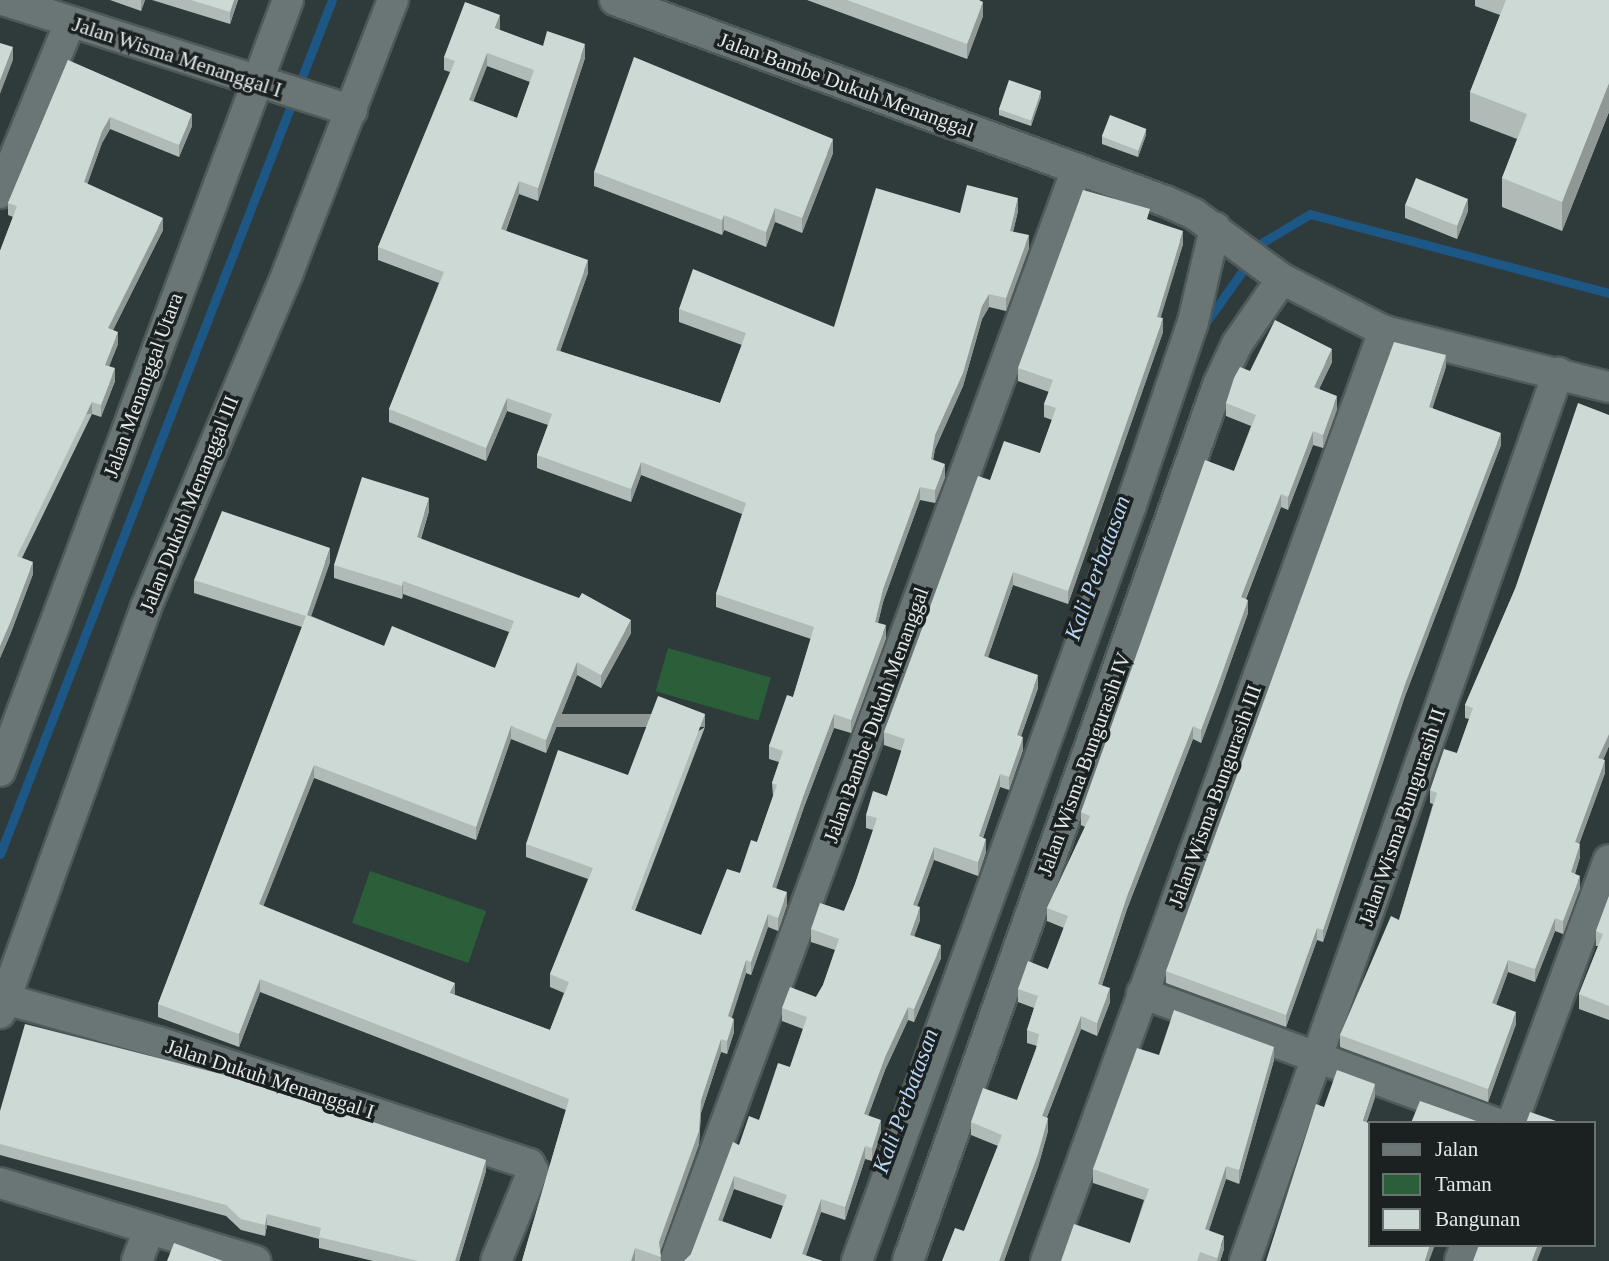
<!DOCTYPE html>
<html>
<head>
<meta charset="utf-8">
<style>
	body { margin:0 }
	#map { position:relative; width:1609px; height:1261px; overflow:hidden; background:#2f3a3a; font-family:Georgia,serif }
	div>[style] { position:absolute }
	.green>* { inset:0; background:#2a5f3a; transform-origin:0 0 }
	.stream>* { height:9px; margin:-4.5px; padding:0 4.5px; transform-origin:4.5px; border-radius:4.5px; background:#1d5786 }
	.roads { filter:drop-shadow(2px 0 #505959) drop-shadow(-2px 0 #505959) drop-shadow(0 2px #505959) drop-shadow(0 -2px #505959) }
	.street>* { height:30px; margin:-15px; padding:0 15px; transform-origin:15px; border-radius:15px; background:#6a7575 }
	.wall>* { inset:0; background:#b0bbb7 }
	.shaded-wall>* { inset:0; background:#909895; transform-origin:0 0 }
	.building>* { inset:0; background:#cdd9d5; transform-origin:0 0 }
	span { translate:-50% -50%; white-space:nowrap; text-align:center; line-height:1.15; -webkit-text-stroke:7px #1b2020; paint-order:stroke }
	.street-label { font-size:21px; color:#e3e9e9 }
	.water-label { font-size:23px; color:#b8d6f3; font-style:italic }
	.legend { position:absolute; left:1368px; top:1121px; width:228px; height:126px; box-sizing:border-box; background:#1b2020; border:2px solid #6b7070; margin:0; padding:9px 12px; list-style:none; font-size:21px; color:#e3e9e9 }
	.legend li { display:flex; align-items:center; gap:14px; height:35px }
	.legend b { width:35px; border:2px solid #6b7070 }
</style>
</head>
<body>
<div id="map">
	<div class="green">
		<i style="left:668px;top:648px;width:107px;height:45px;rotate:16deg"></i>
		<i style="left:370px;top:871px;width:123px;height:55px;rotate:19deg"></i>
	</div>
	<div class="stream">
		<i style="left:1207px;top:321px;width:97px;rotate:-54.7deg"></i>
		<i style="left:1263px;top:242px;width:55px;rotate:-30.8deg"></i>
		<i style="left:1310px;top:214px;width:309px;rotate:14.8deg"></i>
		<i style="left:0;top:854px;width:916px;rotate:-68.76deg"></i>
	</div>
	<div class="roads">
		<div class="street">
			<i style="left:3px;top:0;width:366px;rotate:17.6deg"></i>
			<i style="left:615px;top:0;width:586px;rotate:20.08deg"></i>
			<i style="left:1165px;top:201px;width:32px;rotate:24deg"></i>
			<i style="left:1194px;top:214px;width:109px;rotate:36.5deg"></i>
			<i style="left:1282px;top:279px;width:114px;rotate:27deg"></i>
			<i style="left:1384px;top:331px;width:232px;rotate:14deg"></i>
			<i style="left:0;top:193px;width:185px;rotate:-67.7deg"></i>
			<i style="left:0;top:771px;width:823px;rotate:-69.52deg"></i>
			<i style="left:1142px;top:993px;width:376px;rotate:20.2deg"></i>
			<i style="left:5px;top:999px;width:159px;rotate:15.7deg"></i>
			<i style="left:158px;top:1042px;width:391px;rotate:18.2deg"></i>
			<i style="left:529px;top:1164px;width:8px;rotate:60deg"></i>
			<i style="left:533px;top:1171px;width:97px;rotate:112.3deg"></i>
			<i style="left:0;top:1013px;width:431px;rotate:-70.2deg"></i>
			<i style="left:146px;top:607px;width:364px;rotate:-67deg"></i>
			<i style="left:288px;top:272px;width:292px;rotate:-68.9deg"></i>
			<i style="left:1512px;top:1123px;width:280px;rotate:-69.8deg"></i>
			<i style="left:0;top:1183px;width:267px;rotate:17deg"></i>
			<i style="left:137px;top:1261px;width:31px;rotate:-69deg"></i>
			<i style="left:675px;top:1261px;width:1164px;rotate:-69.79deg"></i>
			<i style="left:857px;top:1261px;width:801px;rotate:-70.07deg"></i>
			<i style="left:1130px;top:508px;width:196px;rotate:-71.3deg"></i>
			<i style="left:1193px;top:322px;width:97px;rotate:-76.8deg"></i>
			<i style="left:908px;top:1261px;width:929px;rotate:-70.51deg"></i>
			<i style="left:1218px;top:385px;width:45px;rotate:-65.1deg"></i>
			<i style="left:1237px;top:344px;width:79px;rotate:-55.3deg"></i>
			<i style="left:1046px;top:1261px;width:990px;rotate:-70.03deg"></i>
			<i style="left:1245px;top:1261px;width:942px;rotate:-70.58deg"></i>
			<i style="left:1460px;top:1261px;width:17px;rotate:-69deg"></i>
		</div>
	</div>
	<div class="wall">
		<i style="clip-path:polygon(110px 0,145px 0,141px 11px)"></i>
		<i style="clip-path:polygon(152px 0,238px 0,230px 24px)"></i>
		<i style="clip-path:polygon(807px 0,979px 0,983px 16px,967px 59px)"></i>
		<i style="clip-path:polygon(1475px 0,1609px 0,1609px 112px,1562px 231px,1502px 207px,1502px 178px,1517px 139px,1470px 121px,1470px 92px,1500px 15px,1475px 6px)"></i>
		<i style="clip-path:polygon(evenodd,500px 28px,499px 30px,543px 46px,585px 58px,538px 201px,519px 194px,506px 231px,588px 273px,560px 351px,720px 403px,742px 345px,679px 322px,679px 309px,834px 327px,960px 213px,1018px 211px,1013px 232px,1029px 248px,1006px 311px,989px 307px,982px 319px,963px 386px,935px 449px,933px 460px,945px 477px,935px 503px,920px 500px,883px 602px,878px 623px,886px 638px,851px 733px,834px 728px,804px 807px,776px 888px,787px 905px,778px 931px,768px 927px,751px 975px,746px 973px,731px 1018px,734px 1032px,727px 1054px,721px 1052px,701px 1113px,699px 1144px,660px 1252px,661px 1261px,522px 1261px,566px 1110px,260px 992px,239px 1047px,158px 1017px,158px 1004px,302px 627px,194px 593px,194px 580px,330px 562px,311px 616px,384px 646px,495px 668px,509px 632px,403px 594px,402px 599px,334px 578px,334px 565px,429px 511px,421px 539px,631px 633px,601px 688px,577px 675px,546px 753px,511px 739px,476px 840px,314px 778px,263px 906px,455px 995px,550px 1030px,564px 993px,550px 987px,550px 974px,588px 879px,526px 857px,526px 844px,628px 775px,705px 727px,635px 911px,701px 935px,740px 873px,757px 842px,773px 796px,772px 783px,779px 762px,769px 759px,769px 746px,793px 697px,811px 639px,716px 607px,716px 594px,742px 514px,641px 475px,631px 502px,537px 468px,537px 455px,548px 425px,507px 411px,486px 461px,389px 422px,389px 409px,439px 283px,378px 260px,378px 247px,450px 72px,444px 70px,444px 57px,500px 28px,487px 66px,530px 82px,517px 118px,473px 101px,487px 66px)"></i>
		<i style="clip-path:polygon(68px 60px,192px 126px,179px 157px,110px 129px,102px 143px,87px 184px,163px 230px,113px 330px,118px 344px,109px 366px,115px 381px,101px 417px,92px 414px,22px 558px,33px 574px,10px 635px,0 658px,0 251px,13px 217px,8px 215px,8px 203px)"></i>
		<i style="clip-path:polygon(1041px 97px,1031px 126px,999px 115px,999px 109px)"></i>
		<i style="clip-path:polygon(1146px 135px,1138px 157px,1102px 144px,1102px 137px)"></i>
		<i style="clip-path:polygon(833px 153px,802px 233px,775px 222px,766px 247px,724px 230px,722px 235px,594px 186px,594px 172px)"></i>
		<i style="clip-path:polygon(1405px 205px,1468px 211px,1457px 239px,1405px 218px)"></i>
		<i style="clip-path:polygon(evenodd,1150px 220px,1183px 244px,1160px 318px,1163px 332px,1068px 604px,1013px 585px,988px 657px,1038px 688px,1021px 736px,1023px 750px,1009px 790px,1000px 787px,983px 838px,986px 852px,978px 876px,934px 860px,917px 906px,920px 920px,914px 936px,941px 958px,914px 1022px,908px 1020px,885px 1070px,868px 1116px,881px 1133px,872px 1161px,865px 1159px,845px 1220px,821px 1212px,806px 1255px,691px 1254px,739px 1145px,759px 1120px,790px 1067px,803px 1029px,782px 1021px,782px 1008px,816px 997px,823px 985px,835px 950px,811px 942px,811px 929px,844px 911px,855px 884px,873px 830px,866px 828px,866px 815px,887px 796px,902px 751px,884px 745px,884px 732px,990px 480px,1040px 453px,1052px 420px,1044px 417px,1044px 404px,1049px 392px,1018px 381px,1018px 368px,1150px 220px,734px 1189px,783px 1206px,771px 1239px,722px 1221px,734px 1189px)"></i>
		<i style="clip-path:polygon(1332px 362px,1319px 389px,1337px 409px,1323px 448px,1313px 445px,1288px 510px,1281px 507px,1246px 599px,1248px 613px,1220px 692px,1201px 743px,1193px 739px,1127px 909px,1102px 985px,1110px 1002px,1097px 1036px,1081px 1029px,1047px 1117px,1048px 1131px,1038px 1167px,1004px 1261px,942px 1261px,964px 1231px,998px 1146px,971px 1135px,971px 1122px,1017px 1100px,1037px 1046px,1027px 1043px,1027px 1030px,1034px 1008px,1018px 1002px,1018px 989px,1048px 969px,1064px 928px,1047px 921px,1047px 908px,1085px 827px,1081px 825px,1081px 812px,1234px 471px,1251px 426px,1226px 416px,1226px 403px,1250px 371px)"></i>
		<i style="clip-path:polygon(1446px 367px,1432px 408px,1501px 445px,1405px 696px,1323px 942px,1317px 940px,1286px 1027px,1166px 983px,1166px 971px)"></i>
		<i style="clip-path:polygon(1609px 415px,1609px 746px,1603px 760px,1605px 773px,1579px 844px,1580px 857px,1575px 874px,1580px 888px,1563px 934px,1555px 931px,1535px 982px,1508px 972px,1496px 1005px,1516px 1024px,1488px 1102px,1340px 1047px,1340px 1035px,1399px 920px,1433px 804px,1430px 803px,1430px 790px,1457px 753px,1469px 719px,1465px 718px,1465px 705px,1515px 589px)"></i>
		<i style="clip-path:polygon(1609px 896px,1609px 1020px,1579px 1009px,1579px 994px,1598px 946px,1596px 946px,1596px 931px)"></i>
		<i style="clip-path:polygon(1159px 1055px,1274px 1060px,1239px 1184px,1226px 1179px,1209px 1230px,1224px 1249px,1220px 1261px,1061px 1261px,1130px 1243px,1144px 1200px,1093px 1183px,1093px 1169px)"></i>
		<i style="clip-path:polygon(0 1111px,486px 1171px,459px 1261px,373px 1261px,319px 1248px,319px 1239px,267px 1225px,265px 1236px,241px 1230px,226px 1216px,0 1155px)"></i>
	</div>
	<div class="shaded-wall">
		<i style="clip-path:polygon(141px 0,145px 0,141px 11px)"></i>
		<i style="clip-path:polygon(234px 0,238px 0,230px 24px,230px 12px)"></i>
		<i style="clip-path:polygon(983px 2px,983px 16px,967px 59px,967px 44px)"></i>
		<i style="clip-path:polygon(500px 15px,500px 28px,495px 41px,495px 28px)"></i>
		<i style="clip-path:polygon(585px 44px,585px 58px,538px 201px,538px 188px)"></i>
		<i style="clip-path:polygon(13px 47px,13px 60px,0 94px,0 81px)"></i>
		<i style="clip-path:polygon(487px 53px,487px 66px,469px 113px,469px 100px)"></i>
		<i style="clip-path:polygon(1609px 83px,1609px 112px,1562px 231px,1562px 202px)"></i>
		<i style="clip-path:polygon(1041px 91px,1041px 97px,1031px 126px,1031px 120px)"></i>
		<i style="clip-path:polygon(192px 114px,192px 126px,179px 157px,179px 145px)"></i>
		<i style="clip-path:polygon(110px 117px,110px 129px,102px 143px,84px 194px,84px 182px,102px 131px)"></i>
		<i style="clip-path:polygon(1146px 129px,1146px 135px,1138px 157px,1138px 151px)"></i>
		<i style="clip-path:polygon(833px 139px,833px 153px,802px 233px,802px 218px)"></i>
		<i style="clip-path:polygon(519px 181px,519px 194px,501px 242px,501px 229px)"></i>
		<i style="clip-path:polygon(1018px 198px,1018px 211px,1010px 244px,1010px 231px)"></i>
		<i style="clip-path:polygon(1468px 199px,1468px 211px,1457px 239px,1457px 226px)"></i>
		<i style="clip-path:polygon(775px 208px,775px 222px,766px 247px,766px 232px)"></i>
		<i style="clip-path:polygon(724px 215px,724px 230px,722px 235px,722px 220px)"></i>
		<i style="clip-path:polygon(163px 218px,163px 230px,108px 340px,108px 328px)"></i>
		<i style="clip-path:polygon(1183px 231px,1183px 244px,1157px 330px,1157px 317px)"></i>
		<i style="clip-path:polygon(1029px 235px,1029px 248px,1006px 311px,1006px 298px)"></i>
		<i style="clip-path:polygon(588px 260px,588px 273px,556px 363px,556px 350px)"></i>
		<i style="clip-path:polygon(989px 294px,989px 307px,982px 319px,963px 386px,935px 449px,931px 472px,931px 459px,935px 435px,982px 306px)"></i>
		<i style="clip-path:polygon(1163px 318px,1163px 332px,1068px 604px,1068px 591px)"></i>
		<i style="clip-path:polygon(118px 332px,118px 344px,105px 377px,105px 365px)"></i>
		<i style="clip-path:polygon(1332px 349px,1332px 362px,1314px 400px,1314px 387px)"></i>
		<i style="clip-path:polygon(1446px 355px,1446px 367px,1429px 419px,1429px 407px)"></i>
		<i style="clip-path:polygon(115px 368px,115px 381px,101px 417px,101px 405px)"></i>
		<i style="clip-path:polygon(1337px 396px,1337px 409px,1323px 448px,1323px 435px)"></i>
		<i style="clip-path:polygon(507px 398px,507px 411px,486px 461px,486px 448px)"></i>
		<i style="left:92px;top:402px;width:12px;height:171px;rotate:90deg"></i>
		<i style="clip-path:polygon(1313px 431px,1313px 445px,1288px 510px,1288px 497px)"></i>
		<i style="clip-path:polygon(1501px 433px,1501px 445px,1405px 696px,1323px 942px,1323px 930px,1405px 684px)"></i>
		<i style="clip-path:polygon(641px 462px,641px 475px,631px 502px,631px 489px)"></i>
		<i style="clip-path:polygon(945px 464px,945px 477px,935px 503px,935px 490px)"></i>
		<i style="clip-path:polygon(920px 487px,920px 500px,883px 602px,875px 635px,875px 622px,883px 589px)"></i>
		<i style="clip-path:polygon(1281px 494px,1281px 507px,1241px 610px,1241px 597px)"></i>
		<i style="clip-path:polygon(429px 498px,429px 511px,417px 550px,417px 537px)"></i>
		<i style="clip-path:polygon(330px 548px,330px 562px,307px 628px,307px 615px)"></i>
		<i style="clip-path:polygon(33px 562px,33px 574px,10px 635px,0 658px,0 646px)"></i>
		<i style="clip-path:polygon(1013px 572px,1013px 585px,984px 669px,984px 656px)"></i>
		<i style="clip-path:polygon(403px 581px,403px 594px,402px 599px,402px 586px)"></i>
		<i style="clip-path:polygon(1248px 600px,1248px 613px,1220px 692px,1201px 743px,1201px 730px)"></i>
		<i style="clip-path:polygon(631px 620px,631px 633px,601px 688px,601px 675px)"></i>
		<i style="clip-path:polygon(886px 625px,886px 638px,851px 733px,851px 720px)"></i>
		<i style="clip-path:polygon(577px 662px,577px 675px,546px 753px,546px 740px)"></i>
		<i style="clip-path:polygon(1038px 675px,1038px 688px,1017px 748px,1017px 735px)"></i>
		<i style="left:705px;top:714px;width:13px;height:209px;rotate:90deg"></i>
		<i style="clip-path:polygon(834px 714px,834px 728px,804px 807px,772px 900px,772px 887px,804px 794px)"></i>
		<i style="clip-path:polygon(511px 726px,511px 739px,476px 840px,476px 827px)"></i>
		<i style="clip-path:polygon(1193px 726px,1193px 739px,1127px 909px,1098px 997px,1098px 984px,1127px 896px)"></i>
		<i style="clip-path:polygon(1609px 734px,1609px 746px,1598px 771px,1598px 758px)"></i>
		<i style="clip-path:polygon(1023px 737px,1023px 750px,1009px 790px,1009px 777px)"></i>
		<i style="clip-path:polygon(1605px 760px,1605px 773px,1575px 855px,1575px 842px)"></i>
		<i style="clip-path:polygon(314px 765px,314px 778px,259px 917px,259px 904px)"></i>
		<i style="clip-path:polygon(1000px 774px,1000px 787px,979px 849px,979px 836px)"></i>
		<i style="clip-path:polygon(986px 839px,986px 852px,978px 876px,978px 862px)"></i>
		<i style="clip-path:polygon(1580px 844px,1580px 857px,1571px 885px,1571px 872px)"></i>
		<i style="clip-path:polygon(934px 847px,934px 860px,913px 918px,913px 905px)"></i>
		<i style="clip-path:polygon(1580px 876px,1580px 888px,1563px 934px,1563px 921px)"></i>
		<i style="clip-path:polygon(787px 892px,787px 905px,778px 931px,778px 918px)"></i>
		<i style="clip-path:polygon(920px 907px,920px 920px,910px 948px,910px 935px)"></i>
		<i style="clip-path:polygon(768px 914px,768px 927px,751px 975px,751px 962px)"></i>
		<i style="clip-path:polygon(1555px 918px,1555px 931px,1535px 982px,1535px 969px)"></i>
		<i style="clip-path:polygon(1317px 928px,1317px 940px,1286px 1027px,1286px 1015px)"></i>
		<i style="clip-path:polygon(941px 945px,941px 958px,914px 1022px,914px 1009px)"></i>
		<i style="clip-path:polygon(746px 960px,746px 973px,728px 1030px,728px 1016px)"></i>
		<i style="clip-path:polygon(1508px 960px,1508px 972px,1492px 1016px,1492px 1003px)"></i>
		<i style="clip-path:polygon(260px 979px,260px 992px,239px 1047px,239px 1034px)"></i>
		<i style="clip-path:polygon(455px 983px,455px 996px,450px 993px)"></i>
		<i style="clip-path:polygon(1110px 988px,1110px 1002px,1097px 1036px,1097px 1023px)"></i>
		<i style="clip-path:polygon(908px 1007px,908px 1020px,885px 1070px,864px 1127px,864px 1114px,885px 1057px)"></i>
		<i style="clip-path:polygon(1516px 1012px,1516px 1024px,1488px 1102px,1488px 1089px)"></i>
		<i style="clip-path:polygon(1081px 1016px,1081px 1029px,1042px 1129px,1042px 1116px)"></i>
		<i style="clip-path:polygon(734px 1019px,734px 1032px,727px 1054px,727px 1041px)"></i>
		<i style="clip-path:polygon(721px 1039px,721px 1052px,701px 1113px,699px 1144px,659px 1255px,659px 1242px,701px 1100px)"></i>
		<i style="clip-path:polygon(1274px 1047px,1274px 1060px,1239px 1184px,1239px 1170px)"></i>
		<i style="clip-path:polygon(1375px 1084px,1375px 1098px,1363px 1134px,1363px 1121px)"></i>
		<i style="clip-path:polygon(1048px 1118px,1048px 1131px,1038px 1167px,1004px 1261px,999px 1261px)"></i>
		<i style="clip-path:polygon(881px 1120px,881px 1133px,872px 1161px,872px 1148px)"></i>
		<i style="clip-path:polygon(865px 1146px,865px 1159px,845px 1220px,845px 1207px)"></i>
		<i style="clip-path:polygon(486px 1160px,486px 1171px,459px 1261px,455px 1261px)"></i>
		<i style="clip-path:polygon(1226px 1166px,1226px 1179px,1205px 1242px,1205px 1229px)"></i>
		<i style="clip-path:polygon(734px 1176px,734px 1189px,718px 1233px,718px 1220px)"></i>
		<i style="clip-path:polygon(821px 1199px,821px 1212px,804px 1261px,802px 1254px)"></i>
		<i style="clip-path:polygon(267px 1214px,267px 1225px,265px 1236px,265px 1225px)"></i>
		<i style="clip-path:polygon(1224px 1236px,1224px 1249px,1220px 1261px,1217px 1261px)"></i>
		<i style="clip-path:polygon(1430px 1245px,1435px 1245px,1429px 1261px,1425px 1261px)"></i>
		<i style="clip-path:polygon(1538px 1245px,1543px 1245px,1537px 1261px,1532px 1261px)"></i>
		<i style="clip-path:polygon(635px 1248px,635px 1261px,631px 1261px)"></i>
	</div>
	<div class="building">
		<i style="clip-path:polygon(191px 0,234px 0,230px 12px)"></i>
		<i style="clip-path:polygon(847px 0,979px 0,983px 2px,967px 44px)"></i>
		<i style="clip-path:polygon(1506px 0,1609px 0,1609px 83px,1562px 202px,1502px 178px,1527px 114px,1470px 92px)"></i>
		<i style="clip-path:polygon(evenodd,465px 2px,500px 15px,495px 28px,543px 46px,547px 31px,585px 44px,538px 188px,519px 181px,501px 229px,588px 260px,556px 350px,720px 403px,746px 333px,679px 309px,693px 269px,834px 327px,876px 188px,960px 213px,967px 185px,1018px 198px,1010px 231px,1029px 235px,1006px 298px,989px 294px,982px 306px,963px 373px,935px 435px,931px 459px,945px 464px,935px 490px,920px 487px,883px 589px,875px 622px,886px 625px,851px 720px,834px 714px,804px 794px,772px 887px,787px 892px,778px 918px,768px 914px,751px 962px,746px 960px,728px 1016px,734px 1019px,727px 1041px,721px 1039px,701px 1100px,699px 1131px,659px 1242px,661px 1257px,635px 1248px,631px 1261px,522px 1261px,569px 1099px,260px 979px,239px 1034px,158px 1004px,306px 616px,194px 580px,222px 511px,330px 548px,307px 615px,384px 646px,392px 626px,495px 668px,514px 621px,403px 581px,402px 586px,334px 565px,362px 477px,429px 498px,417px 537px,579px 598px,582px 593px,631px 620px,601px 675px,577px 662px,546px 740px,511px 726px,476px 827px,314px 765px,259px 904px,455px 983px,450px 993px,550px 1030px,569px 982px,550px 974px,593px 868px,526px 844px,558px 750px,628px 775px,658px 696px,705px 714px,631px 909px,701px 935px,727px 869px,740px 873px,751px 840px,757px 842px,777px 785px,772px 783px,783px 751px,769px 746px,787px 695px,793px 697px,814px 627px,716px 594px,746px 503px,641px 462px,631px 489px,537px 455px,552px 414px,507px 398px,486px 448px,389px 409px,444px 272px,378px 247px,455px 61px,444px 57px,465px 2px,487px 53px,534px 70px,517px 118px,469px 100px,487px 53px)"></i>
		<i style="clip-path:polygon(0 43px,13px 47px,0 81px)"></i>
		<i style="clip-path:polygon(634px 57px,833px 139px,802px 218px,775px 208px,766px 232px,724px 215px,722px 220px,594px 172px)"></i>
		<i style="clip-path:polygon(68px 60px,192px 114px,179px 145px,110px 117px,102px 131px,84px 182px,163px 218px,108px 328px,118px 332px,105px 365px,115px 368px,101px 405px,92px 402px,17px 556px,33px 562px,10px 623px,0 646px,0 251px,17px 206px,8px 203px)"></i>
		<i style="left:1009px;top:80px;width:34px;height:31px;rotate:19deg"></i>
		<i style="left:1110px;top:115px;width:39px;height:23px;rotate:21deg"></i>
		<i style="left:1416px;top:178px;width:56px;height:29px;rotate:22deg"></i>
		<i style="clip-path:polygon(evenodd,1083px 190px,1150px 209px,1147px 219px,1183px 231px,1157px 317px,1163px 318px,1068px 591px,1013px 572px,984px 656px,1038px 675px,1017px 735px,1023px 737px,1009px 777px,1000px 774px,979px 836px,986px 839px,978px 862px,934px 847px,913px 905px,920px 907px,910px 935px,941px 945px,914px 1009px,908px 1007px,885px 1057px,864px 1114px,881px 1120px,872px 1148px,865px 1146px,845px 1207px,821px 1199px,802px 1254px,823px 1261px,684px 1261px,691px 1254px,733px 1142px,739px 1145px,749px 1116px,759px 1120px,778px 1063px,790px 1067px,807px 1017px,782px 1008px,790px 987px,816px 997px,823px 985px,839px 939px,811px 929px,820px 903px,844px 911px,855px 884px,877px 818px,866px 815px,873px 791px,887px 796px,905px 739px,884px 732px,978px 476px,990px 480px,1004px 441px,1040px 453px,1056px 408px,1044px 404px,1053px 380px,1018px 368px,1083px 190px,734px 1176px,787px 1195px,771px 1239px,718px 1220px,734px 1176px)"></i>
		<i style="clip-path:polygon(1275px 320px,1332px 349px,1314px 387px,1337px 396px,1323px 435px,1313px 431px,1288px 497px,1281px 494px,1241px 597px,1248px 600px,1220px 679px,1201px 730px,1193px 726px,1127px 896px,1098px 984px,1110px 988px,1097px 1023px,1081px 1016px,1042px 1116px,1048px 1118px,1038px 1154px,999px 1261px,942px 1261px,955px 1228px,964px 1231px,1002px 1135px,971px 1122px,983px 1088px,1017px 1100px,1036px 1049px,1039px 1034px,1027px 1030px,1038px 996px,1018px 989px,1028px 961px,1048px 969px,1068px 916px,1047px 908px,1090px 816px,1081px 812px,1205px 460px,1234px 471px,1256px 415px,1226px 403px,1234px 378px,1240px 367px,1250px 371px)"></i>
		<i style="clip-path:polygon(1394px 342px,1446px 355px,1429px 407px,1501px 433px,1405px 684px,1323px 930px,1317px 928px,1286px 1015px,1166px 971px)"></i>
		<i style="clip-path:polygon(1578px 403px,1609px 415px,1609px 734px,1598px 758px,1605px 760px,1575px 842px,1580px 844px,1571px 872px,1580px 876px,1563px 921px,1555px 918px,1535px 969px,1508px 960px,1492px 1003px,1516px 1012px,1488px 1089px,1340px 1035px,1391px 916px,1399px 920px,1437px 793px,1430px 790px,1444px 749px,1457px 753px,1473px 708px,1465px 705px,1515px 589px)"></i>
		<i style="clip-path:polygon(1609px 896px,1609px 1006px,1579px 994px,1603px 934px,1596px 931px)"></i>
		<i style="clip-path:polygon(1174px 1010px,1274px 1047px,1239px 1170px,1226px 1166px,1205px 1229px,1224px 1236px,1217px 1258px,1200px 1252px,1197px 1261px,1061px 1261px,1074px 1224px,1130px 1243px,1149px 1189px,1093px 1169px,1137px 1048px,1159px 1055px)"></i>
		<i style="clip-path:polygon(25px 1024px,260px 1084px,486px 1160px,455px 1261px,418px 1261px,319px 1237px,321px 1228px,267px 1214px,265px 1225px,241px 1219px,226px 1205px,0 1144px,0 1111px)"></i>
		<i style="clip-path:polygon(1337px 1070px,1375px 1084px,1363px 1121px,1369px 1123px,1369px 1245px,1430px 1245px,1425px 1261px,1266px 1261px,1316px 1104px,1324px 1107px)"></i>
		<i style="clip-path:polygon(1420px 1101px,1482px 1123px,1411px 1123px)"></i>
		<i style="clip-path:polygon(1530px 1112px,1562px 1123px,1526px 1123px)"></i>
		<i style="clip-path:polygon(174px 1243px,223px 1261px,167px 1261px)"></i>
		<i style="clip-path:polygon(1479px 1245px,1538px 1245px,1532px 1261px,1473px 1261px)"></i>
	</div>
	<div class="street-label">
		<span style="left:177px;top:57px;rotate:18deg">Jalan Wisma Menanggal I</span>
		<span style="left:846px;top:85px;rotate:20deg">Jalan Bambe Dukuh Menanggal</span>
		<span style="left:143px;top:385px;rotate:-70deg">Jalan Menanggal Utara</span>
		<span style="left:189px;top:504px;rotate:-68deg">Jalan Dukuh Menanggal III</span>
		<span style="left:876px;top:715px;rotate:-70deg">Jalan Bambe Dukuh Menanggal</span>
		<span style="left:1084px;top:764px;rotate:-70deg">Jalan Wisma Bungurasih IV</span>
		<span style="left:1215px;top:796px;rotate:-70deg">Jalan Wisma Bungurasih III</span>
		<span style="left:1402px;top:817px;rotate:-71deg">Jalan Wisma Bungurasih II</span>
		<span style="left:270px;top:1079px;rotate:18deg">Jalan Dukuh Menanggal I</span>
	</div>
	<div class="water-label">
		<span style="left:1098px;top:568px;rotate:-70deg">Kali Perbatasan</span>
		<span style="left:906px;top:1101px;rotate:-70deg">Kali Perbatasan</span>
	</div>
	<ul class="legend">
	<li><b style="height:9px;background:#6a7575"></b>Jalan</li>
	<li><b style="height:19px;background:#2a5f3a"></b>Taman</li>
	<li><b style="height:19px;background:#cdd9d5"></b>Bangunan</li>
	</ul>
</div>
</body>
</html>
